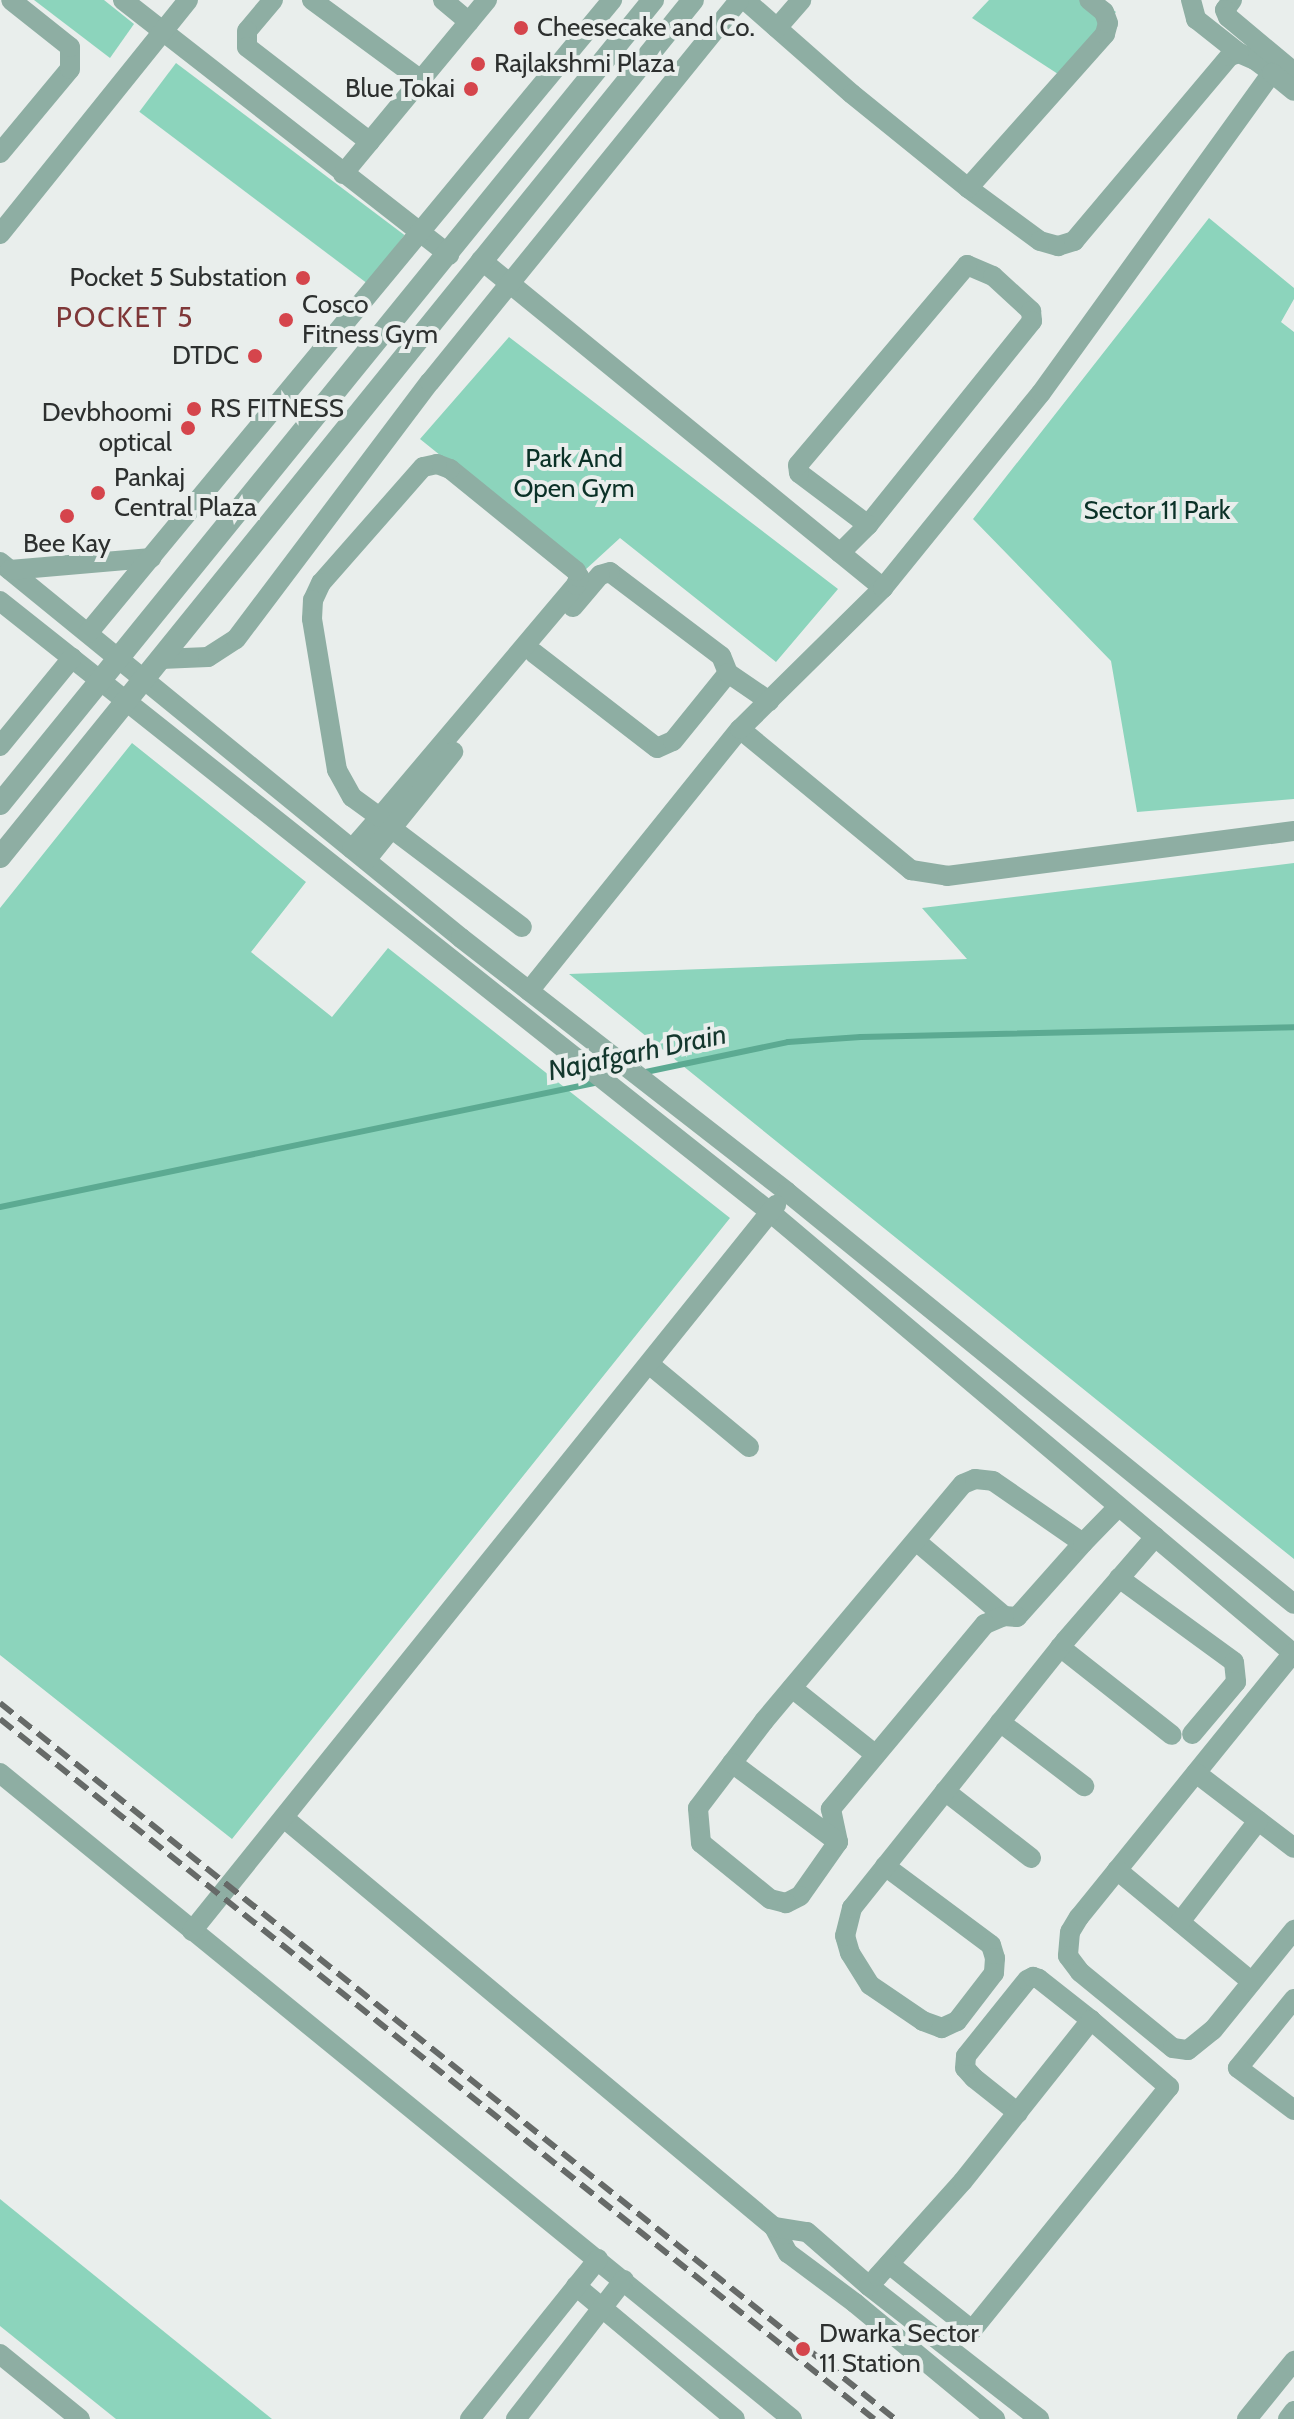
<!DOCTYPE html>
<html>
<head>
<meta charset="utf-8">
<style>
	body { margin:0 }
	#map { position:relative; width:1294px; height:2419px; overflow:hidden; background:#e9eeec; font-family:Cabin,sans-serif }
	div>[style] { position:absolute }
	.green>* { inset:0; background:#8cd4bc; transform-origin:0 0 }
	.stream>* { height:6px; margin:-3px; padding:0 3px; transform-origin:3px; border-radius:3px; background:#5caa92 }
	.minor>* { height:20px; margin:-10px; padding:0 10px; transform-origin:10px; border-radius:10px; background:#8eaea3 }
	.tertiary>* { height:22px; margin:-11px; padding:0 11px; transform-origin:11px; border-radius:11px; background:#8eaea3 }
	.rail>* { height:6px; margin-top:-3px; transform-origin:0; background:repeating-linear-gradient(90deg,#666a68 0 16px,transparent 0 24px) }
	.dots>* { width:22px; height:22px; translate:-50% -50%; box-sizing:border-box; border:4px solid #e9eeec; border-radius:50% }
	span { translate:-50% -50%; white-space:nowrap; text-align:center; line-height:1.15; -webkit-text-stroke:8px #e9eeec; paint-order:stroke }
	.poi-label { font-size:26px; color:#2d302f }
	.left { translate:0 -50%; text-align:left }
	.right { translate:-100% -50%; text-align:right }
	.park-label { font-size:26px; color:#0b3127 }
	.neighbourhood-label { font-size:28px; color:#7f3738; letter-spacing:2px }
	.water-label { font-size:28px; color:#13372d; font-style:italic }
</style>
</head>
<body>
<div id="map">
	<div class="green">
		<i style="clip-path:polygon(34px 0,104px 0,134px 24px,110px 58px)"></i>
		<i style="clip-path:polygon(989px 0,1100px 0,1116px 12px,1058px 74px,972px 18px)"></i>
		<i style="left:176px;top:63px;width:286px;height:61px;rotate:37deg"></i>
		<i style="clip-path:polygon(1209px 218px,1294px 288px,1294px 299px,1281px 322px,1294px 332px,1294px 799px,1137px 812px,1111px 661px,973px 519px)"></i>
		<i style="clip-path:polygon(509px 337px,838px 589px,776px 662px,620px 538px,584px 571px,420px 439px)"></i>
		<i style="clip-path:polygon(132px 743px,306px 882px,251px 952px,332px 1017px,388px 948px,730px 1218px,232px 1839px,0 1655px,0 908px)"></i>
		<i style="clip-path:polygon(1294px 863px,1294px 1559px,569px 974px,967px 959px,922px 908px)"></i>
		<i style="clip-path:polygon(0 2199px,272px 2419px,116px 2419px,0 2326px)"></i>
	</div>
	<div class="stream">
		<i style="left:641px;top:1073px;width:150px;rotate:-11.9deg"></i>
		<i style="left:788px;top:1042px;width:73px;rotate:-3.9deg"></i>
		<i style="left:861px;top:1037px;width:433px;rotate:-1.3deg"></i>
		<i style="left:0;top:1207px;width:612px;rotate:-11.79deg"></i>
	</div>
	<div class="minor">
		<i style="left:123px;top:0;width:414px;rotate:38deg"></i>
		<i style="left:273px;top:0;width:40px;rotate:130deg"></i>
		<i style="left:247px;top:31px;width:16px;rotate:90deg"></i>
		<i style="left:247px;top:47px;width:155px;rotate:37.7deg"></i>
		<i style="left:312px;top:0;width:135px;rotate:36.3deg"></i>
		<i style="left:443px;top:0;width:34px;rotate:40deg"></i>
		<i style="left:745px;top:0;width:142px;rotate:41.3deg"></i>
		<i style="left:852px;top:94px;width:149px;rotate:39deg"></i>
		<i style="left:968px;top:188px;width:89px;rotate:36.4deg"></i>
		<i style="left:1040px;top:241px;width:19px;rotate:16deg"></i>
		<i style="left:1058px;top:246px;width:17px;rotate:-17deg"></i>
		<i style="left:1074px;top:241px;width:242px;rotate:-49.9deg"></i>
		<i style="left:1230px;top:56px;width:9px;rotate:-18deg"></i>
		<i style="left:1239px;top:53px;width:17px;rotate:24deg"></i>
		<i style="left:1255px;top:60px;width:21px;rotate:37deg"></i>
		<i style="left:1191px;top:0;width:20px;rotate:75deg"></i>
		<i style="left:1196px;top:19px;width:55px;rotate:38.3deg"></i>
		<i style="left:1232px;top:0;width:12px;rotate:125deg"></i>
		<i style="left:1225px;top:10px;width:8px;rotate:67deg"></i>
		<i style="left:1228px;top:17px;width:86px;rotate:39.8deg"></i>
		<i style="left:777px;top:28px;width:37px;rotate:-49deg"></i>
		<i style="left:0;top:153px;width:109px;rotate:-50.2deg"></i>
		<i style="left:70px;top:69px;width:22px;rotate:-90deg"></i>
		<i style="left:70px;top:47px;width:75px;rotate:-141.5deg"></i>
		<i style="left:343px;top:174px;width:226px;rotate:-50.4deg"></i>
		<i style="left:968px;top:188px;width:206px;rotate:-48.3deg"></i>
		<i style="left:1105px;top:34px;width:11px;rotate:-75deg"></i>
		<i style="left:1108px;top:23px;width:12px;rotate:-110deg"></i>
		<i style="left:1104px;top:12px;width:19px;rotate:-141deg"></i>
		<i style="left:0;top:234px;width:300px;rotate:-51.2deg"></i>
		<i style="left:481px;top:260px;width:519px;rotate:39.21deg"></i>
		<i style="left:967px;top:265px;width:28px;rotate:23deg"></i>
		<i style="left:993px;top:276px;width:52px;rotate:42.6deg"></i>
		<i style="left:1031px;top:311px;width:10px;rotate:84deg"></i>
		<i style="left:1032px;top:321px;width:262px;rotate:128.8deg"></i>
		<i style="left:868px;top:525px;width:86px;rotate:-143deg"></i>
		<i style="left:799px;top:473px;width:8px;rotate:-97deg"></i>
		<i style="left:798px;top:465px;width:262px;rotate:-49.8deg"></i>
		<i style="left:840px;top:553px;width:40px;rotate:-45deg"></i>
		<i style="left:0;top:562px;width:595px;rotate:39.2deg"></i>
		<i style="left:461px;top:938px;width:413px;rotate:37.9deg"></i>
		<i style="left:787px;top:1192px;width:653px;rotate:39.1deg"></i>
		<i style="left:10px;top:570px;width:142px;rotate:-4.9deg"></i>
		<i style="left:0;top:601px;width:983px;rotate:38.43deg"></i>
		<i style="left:770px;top:1212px;width:686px;rotate:40.15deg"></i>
		<i style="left:88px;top:633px;width:822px;rotate:-50.38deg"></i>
		<i style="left:534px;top:653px;width:155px;rotate:37.7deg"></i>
		<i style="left:657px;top:748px;width:17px;rotate:-24deg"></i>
		<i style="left:673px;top:741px;width:87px;rotate:-51deg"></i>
		<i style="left:728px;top:673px;width:18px;rotate:-112deg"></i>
		<i style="left:721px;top:656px;width:139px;rotate:-142.9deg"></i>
		<i style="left:610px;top:572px;width:10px;rotate:163deg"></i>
		<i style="left:600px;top:575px;width:42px;rotate:130.2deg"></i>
		<i style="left:161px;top:659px;width:47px;rotate:-2.4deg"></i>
		<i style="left:208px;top:657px;width:33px;rotate:-33deg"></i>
		<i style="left:236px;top:639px;width:322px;rotate:-53deg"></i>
		<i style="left:430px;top:382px;width:491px;rotate:-51deg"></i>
		<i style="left:728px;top:673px;width:50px;rotate:34.3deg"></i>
		<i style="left:740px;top:729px;width:222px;rotate:39.5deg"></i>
		<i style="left:911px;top:870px;width:36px;rotate:9deg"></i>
		<i style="left:947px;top:876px;width:350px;rotate:-7.4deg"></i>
		<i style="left:0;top:746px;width:114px;rotate:-50.7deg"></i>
		<i style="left:391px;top:828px;width:164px;rotate:37.1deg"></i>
		<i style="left:352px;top:849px;width:43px;rotate:-48.8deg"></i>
		<i style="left:380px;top:817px;width:304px;rotate:-49.8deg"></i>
		<i style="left:576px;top:585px;width:9px;rotate:-69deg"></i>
		<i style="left:579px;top:577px;width:7px;rotate:-117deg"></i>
		<i style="left:576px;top:571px;width:162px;rotate:-141deg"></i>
		<i style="left:450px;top:469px;width:14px;rotate:-159deg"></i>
		<i style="left:437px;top:464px;width:14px;rotate:168deg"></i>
		<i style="left:423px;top:467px;width:154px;rotate:131.3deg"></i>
		<i style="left:321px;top:583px;width:19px;rotate:115deg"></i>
		<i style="left:313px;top:600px;width:19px;rotate:93deg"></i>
		<i style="left:312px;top:619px;width:153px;rotate:80.6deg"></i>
		<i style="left:337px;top:770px;width:31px;rotate:61deg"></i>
		<i style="left:352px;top:797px;width:34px;rotate:36deg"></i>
		<i style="left:366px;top:860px;width:139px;rotate:-51.1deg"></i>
		<i style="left:529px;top:991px;width:336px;rotate:-51.2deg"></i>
		<i style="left:740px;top:729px;width:201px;rotate:-44.6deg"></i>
		<i style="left:883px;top:588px;width:251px;rotate:-51deg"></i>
		<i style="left:1041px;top:393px;width:395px;rotate:-54.2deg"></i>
		<i style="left:1272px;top:73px;width:28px;rotate:39deg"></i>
		<i style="left:649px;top:1364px;width:130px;rotate:39.7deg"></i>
		<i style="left:916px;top:1541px;width:116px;rotate:40.4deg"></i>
		<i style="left:1083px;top:1543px;width:99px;rotate:131.7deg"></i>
		<i style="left:1017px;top:1617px;width:13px;rotate:-176deg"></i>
		<i style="left:1004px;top:1616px;width:21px;rotate:157deg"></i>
		<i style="left:985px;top:1624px;width:241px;rotate:129.8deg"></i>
		<i style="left:831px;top:1809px;width:34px;rotate:78deg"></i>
		<i style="left:838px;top:1842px;width:66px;rotate:125.1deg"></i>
		<i style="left:800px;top:1896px;width:16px;rotate:153deg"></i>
		<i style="left:786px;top:1903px;width:16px;rotate:-166deg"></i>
		<i style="left:770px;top:1899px;width:89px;rotate:-140.9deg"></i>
		<i style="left:701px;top:1843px;width:35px;rotate:-95deg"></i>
		<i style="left:698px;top:1808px;width:109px;rotate:-52.8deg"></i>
		<i style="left:764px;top:1721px;width:309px;rotate:-50deg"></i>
		<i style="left:963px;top:1484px;width:13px;rotate:-23deg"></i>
		<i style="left:975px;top:1479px;width:18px;rotate:6deg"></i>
		<i style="left:993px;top:1481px;width:109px;rotate:34.6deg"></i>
		<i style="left:1083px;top:1543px;width:50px;rotate:-45.8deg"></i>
		<i style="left:1119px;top:1578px;width:142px;rotate:36.1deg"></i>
		<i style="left:1234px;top:1662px;width:20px;rotate:84deg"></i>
		<i style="left:1236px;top:1682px;width:68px;rotate:130.2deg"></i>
		<i style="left:1060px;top:1647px;width:142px;rotate:38.2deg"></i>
		<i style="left:1293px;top:1653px;width:340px;rotate:129deg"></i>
		<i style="left:1079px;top:1917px;width:17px;rotate:121deg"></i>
		<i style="left:1070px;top:1932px;width:24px;rotate:95deg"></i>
		<i style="left:1068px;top:1956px;width:20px;rotate:53deg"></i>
		<i style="left:1080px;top:1972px;width:120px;rotate:39.3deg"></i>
		<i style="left:1173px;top:2048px;width:15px;rotate:8deg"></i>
		<i style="left:1188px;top:2050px;width:32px;rotate:-39deg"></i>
		<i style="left:1213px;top:2030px;width:129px;rotate:-51deg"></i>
		<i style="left:792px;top:1688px;width:107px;rotate:38.6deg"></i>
		<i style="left:1000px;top:1722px;width:106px;rotate:37.3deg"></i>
		<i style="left:732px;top:1763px;width:132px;rotate:36.7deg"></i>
		<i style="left:0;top:1773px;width:1022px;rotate:39.2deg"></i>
		<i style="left:1196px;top:1773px;width:123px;rotate:37.4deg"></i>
		<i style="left:945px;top:1791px;width:109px;rotate:37.9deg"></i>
		<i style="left:284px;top:1818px;width:638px;rotate:39.85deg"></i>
		<i style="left:774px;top:2227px;width:30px;rotate:62deg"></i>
		<i style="left:788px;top:2253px;width:84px;rotate:36.7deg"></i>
		<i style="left:855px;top:2303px;width:182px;rotate:39.6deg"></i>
		<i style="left:885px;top:1866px;width:132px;rotate:36.7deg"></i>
		<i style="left:991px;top:1945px;width:14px;rotate:73deg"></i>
		<i style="left:995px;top:1958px;width:15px;rotate:94deg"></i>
		<i style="left:994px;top:1973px;width:61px;rotate:127.6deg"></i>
		<i style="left:957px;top:2021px;width:17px;rotate:155deg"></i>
		<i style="left:942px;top:2028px;width:20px;rotate:-160deg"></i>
		<i style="left:923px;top:2021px;width:64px;rotate:-145.8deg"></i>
		<i style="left:870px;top:1985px;width:38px;rotate:-122deg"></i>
		<i style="left:850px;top:1953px;width:18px;rotate:-106deg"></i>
		<i style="left:845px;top:1936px;width:29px;rotate:-76deg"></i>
		<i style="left:852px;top:1908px;width:342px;rotate:-51.4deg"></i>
		<i style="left:1065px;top:1641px;width:138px;rotate:-49.1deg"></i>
		<i style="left:1117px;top:1870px;width:175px;rotate:39.7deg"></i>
		<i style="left:1180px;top:1922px;width:128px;rotate:-52.3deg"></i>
		<i style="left:192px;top:1931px;width:932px;rotate:-51.19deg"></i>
		<i style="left:1294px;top:1999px;width:89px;rotate:129.1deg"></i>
		<i style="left:1238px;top:2068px;width:70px;rotate:36.9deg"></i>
		<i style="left:1018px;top:2113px;width:56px;rotate:-141.5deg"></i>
		<i style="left:974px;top:2078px;width:13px;rotate:-132deg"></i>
		<i style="left:965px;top:2068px;width:12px;rotate:-85deg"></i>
		<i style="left:966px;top:2056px;width:97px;rotate:-51.2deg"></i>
		<i style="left:1027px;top:1980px;width:7px;rotate:-27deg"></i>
		<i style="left:1033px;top:1977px;width:6px;rotate:18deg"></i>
		<i style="left:1039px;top:1979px;width:66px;rotate:38.3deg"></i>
		<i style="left:774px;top:2227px;width:33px;rotate:9deg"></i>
		<i style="left:807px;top:2232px;width:82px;rotate:41.1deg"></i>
		<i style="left:869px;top:2286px;width:216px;rotate:38deg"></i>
		<i style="left:576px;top:2286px;width:207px;rotate:39.9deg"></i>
		<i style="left:869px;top:2286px;width:13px;rotate:-48deg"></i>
		<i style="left:878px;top:2276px;width:127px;rotate:-48.2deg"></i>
		<i style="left:963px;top:2181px;width:206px;rotate:-51.5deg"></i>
		<i style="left:1091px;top:2020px;width:103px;rotate:40.7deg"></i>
		<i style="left:1169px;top:2087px;width:313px;rotate:129deg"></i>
		<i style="left:972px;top:2330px;width:106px;rotate:-141.5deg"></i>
		<i style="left:0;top:2354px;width:103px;rotate:39.1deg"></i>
		<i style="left:470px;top:2419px;width:205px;rotate:-51.3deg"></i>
		<i style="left:516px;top:2419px;width:176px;rotate:-52.2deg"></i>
		<i style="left:1247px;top:2419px;width:75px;rotate:-51deg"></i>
		<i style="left:1288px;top:2419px;width:10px;rotate:-53deg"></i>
	</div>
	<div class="tertiary">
		<i style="left:0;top:804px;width:1036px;rotate:-50.92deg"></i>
		<i style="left:0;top:857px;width:1102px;rotate:-51.04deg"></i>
	</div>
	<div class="rail">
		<i style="left:0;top:1703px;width:1146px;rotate:38.66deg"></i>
		<i style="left:0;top:1719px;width:1120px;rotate:38.69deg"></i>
	</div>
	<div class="dots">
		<i style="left:521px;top:28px;background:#d5454c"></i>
		<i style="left:478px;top:64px;background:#d5454c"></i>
		<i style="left:471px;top:89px;background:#d5454c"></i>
		<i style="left:303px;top:278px;background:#d5454c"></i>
		<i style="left:286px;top:320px;background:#d5454c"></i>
		<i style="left:255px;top:356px;background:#d5454c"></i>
		<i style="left:194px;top:409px;background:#d5454c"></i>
		<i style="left:188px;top:428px;background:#d5454c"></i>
		<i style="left:98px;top:493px;background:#d5454c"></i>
		<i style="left:67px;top:516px;background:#d5454c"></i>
		<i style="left:803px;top:2349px;background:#d5454c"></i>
	</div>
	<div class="poi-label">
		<span class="left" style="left:537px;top:28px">Cheesecake and Co.</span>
		<span class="left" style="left:494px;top:64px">Rajlakshmi Plaza</span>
		<span class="right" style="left:455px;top:89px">Blue Tokai</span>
		<span class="right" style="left:287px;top:278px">Pocket 5 Substation</span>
		<span class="left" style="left:302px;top:320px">Cosco<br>Fitness Gym</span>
		<span class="right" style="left:239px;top:356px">DTDC</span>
		<span class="left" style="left:210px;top:409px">RS FITNESS</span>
		<span class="right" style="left:172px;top:428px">Devbhoomi<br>optical</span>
		<span class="left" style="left:114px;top:493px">Pankaj<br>Central Plaza</span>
		<span style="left:67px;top:544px">Bee Kay</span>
		<span class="left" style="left:819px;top:2349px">Dwarka Sector<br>11 Station</span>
	</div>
	<div class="park-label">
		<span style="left:574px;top:474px">Park And<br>Open Gym</span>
		<span style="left:1157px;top:511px">Sector 11 Park</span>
	</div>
	<div class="neighbourhood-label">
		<span style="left:125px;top:317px">POCKET 5</span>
	</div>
	<div class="water-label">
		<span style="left:637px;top:1052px;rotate:-12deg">Najafgarh Drain</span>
	</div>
</div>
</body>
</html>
